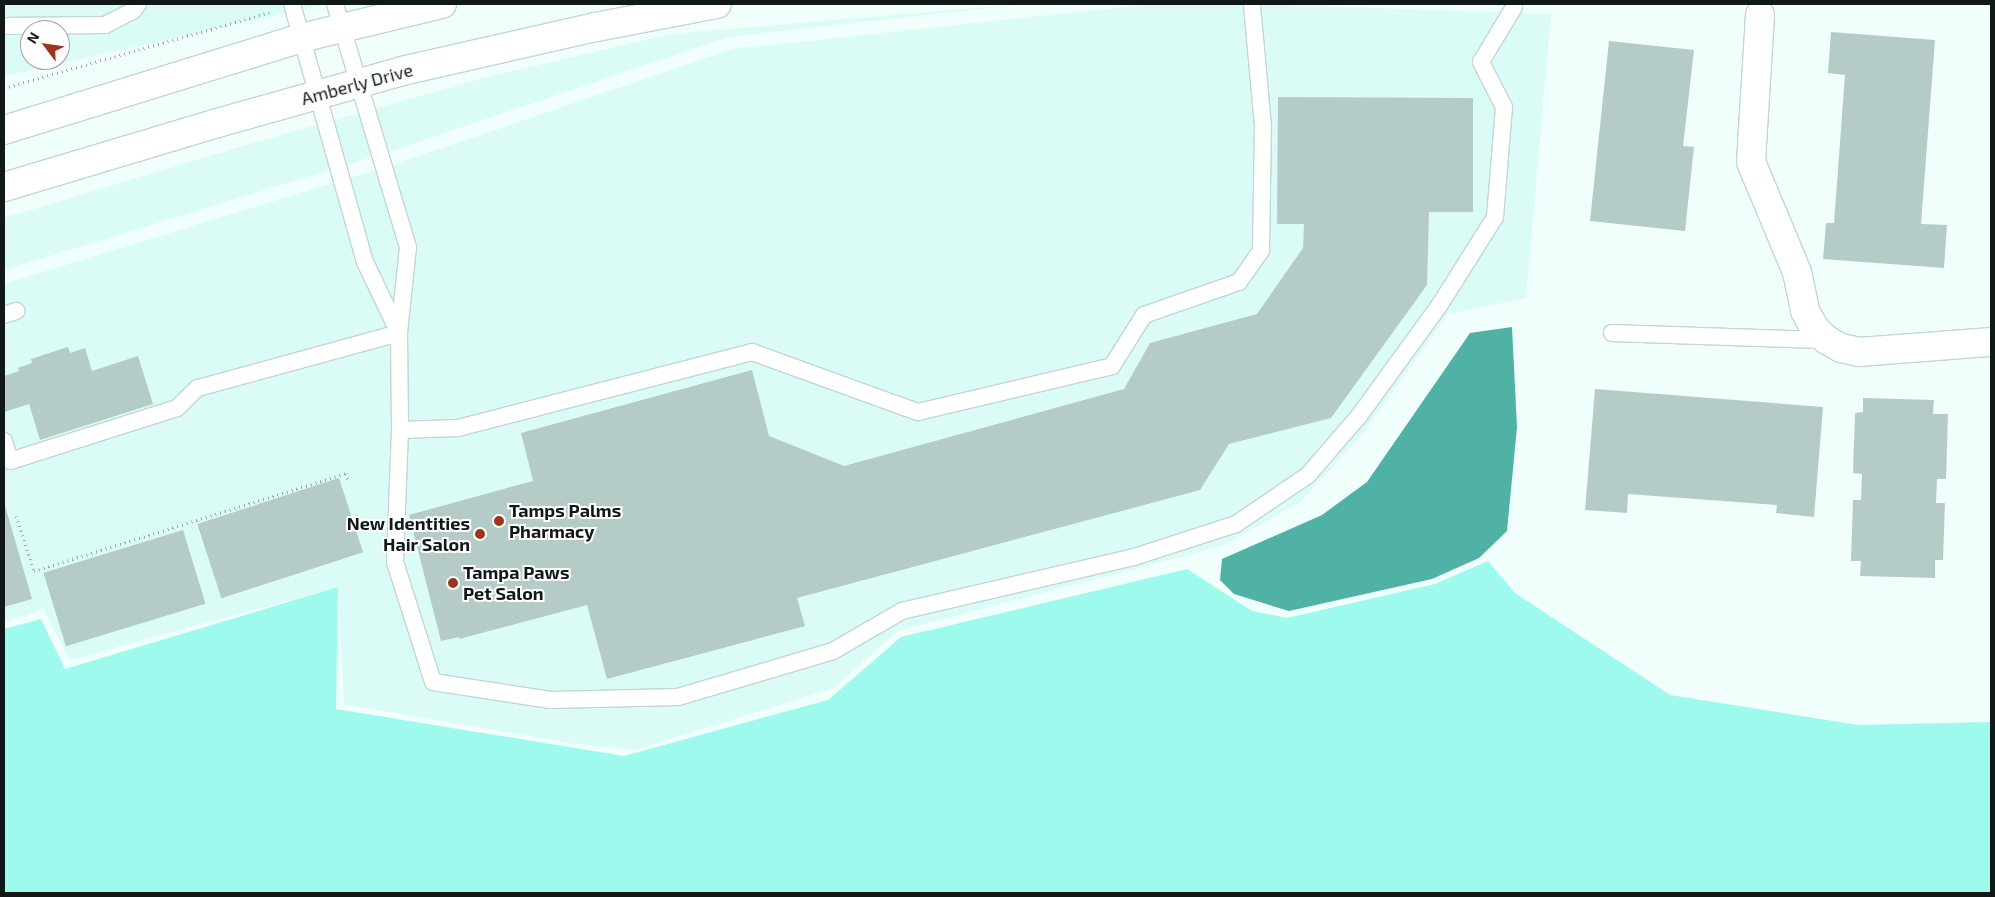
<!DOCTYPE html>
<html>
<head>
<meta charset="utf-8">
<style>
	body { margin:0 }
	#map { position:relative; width:1995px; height:897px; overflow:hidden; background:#f0fefc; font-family:"Exo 2",sans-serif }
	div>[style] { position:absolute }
	.built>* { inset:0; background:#dbfbf6 }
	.green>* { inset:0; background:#9dfaed }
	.water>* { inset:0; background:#50b1a5 }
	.building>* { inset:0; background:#b5cbc7; transform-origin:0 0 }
	.path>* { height:3px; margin-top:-1.5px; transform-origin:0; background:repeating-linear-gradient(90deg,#9ba7a5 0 1px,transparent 0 5px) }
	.roads { filter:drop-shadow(1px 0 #c1d7d3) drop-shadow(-1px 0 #c1d7d3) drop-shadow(0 1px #c1d7d3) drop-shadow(0 -1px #c1d7d3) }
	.service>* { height:16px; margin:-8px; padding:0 8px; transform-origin:8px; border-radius:8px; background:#fff }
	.minor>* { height:28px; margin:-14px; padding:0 14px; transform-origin:14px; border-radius:14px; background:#fff }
	.dots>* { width:14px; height:14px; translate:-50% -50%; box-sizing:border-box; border:2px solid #fff; border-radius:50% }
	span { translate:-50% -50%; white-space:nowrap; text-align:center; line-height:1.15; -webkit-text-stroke:4px #fff; paint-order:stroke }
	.street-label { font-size:18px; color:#111918 }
	.poi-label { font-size:18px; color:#111918; font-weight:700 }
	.left { translate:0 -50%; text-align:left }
	.right { translate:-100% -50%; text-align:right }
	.frame { position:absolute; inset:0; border:5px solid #111918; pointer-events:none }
	.north { position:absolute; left:20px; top:20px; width:50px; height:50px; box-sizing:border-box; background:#fff; border:1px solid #a0a3a3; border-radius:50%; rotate:301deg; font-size:14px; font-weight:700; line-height:20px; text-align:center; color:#111918 }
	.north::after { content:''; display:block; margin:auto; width:18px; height:22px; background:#9d341c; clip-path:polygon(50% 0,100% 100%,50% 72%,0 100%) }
</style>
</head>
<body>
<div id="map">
	<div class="built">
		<i style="clip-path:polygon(evenodd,4px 4px,327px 4px,4px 76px,4px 4px,30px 30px,60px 30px,60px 60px,30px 60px,30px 30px)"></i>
		<i style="clip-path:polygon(1024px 4px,727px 37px,395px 150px,4px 270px,4px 218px,253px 143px,488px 77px,671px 34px)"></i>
		<i style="clip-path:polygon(1152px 4px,1259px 4px,1551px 14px,1526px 298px,1448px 314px,1361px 436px,1300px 502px,1222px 546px,897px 631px,834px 688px,635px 750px,570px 743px,344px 704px,338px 587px,70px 660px,43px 609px,4px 622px,4px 284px,401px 162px,733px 49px)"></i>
	</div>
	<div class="green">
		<i style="clip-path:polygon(1488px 561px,1515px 593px,1670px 695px,1858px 725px,1991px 722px,1991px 893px,4px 893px,4px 629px,41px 619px,65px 669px,338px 587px,336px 709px,624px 756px,828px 700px,901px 637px,1187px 569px,1252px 611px,1287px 618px,1435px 584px)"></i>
	</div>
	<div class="water">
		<i style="clip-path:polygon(1512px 327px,1517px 427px,1507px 531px,1479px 558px,1432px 579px,1289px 611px,1234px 594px,1220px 580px,1222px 559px,1322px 515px,1367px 482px,1470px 333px)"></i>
	</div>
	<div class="building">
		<i style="clip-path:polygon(1831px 32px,1935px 40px,1921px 224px,1947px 225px,1944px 268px,1823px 259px,1826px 223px,1834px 223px,1845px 75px,1828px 73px)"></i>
		<i style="clip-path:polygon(1609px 41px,1694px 50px,1683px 146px,1694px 147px,1685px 231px,1590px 221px)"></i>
		<i style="clip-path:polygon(1278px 97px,1473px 98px,1473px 212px,1429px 212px,1427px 285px,1331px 418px,1229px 444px,1200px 490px,797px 598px,805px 626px,607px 679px,587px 605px,459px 639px,459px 637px,441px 641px,409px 515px,533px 481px,521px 433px,752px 370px,769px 436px,844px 466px,1124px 389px,1150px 343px,1257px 314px,1303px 248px,1304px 224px,1277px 224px)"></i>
		<i style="clip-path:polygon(68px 347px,70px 353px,85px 348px,92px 371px,138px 356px,153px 404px,40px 440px,29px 404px,4px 412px,4px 376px,19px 371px,18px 368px,32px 363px,31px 359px)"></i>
		<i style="clip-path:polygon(1595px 389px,1823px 407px,1814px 517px,1776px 513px,1777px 505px,1628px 494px,1627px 513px,1585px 510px)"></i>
		<i style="clip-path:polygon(1863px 398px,1934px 400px,1933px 414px,1948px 414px,1946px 479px,1937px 479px,1936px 503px,1945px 503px,1943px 560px,1935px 560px,1935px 578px,1860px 576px,1861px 561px,1851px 561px,1853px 500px,1861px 500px,1862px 474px,1853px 473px,1855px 413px,1863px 412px)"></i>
		<i style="left:339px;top:478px;width:78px;height:149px;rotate:72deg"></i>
		<i style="clip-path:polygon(4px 502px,32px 599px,4px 607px)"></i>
		<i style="left:183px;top:530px;width:77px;height:146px;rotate:73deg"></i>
	</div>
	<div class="path">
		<i style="left:4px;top:88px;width:277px;rotate:-15.9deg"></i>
		<i style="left:16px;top:516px;width:58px;rotate:71.9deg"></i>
		<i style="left:34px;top:571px;width:327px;rotate:-17.4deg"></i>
		<i style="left:346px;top:473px;width:9px;rotate:77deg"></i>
	</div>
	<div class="roads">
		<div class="service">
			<i style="left:292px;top:4px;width:268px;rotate:74.2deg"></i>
			<i style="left:365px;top:262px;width:79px;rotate:64.4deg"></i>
			<i style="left:335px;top:4px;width:254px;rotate:73.3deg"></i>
			<i style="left:408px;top:247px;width:86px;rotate:96deg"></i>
			<i style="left:399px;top:333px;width:97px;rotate:89.4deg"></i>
			<i style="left:400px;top:430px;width:58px;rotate:-2deg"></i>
			<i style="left:458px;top:428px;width:304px;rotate:-14.5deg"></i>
			<i style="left:752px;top:352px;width:177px;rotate:19.9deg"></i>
			<i style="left:918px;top:412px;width:199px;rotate:-13.3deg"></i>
			<i style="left:1112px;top:366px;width:60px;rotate:-57.9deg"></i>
			<i style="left:1144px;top:315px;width:101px;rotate:-19.2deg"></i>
			<i style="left:1239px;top:282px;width:39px;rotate:-55deg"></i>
			<i style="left:1261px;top:250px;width:124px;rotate:-89.1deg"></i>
			<i style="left:1263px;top:126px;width:122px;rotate:-95.2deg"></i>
			<i style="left:4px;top:26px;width:101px;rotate:-0.6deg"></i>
			<i style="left:105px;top:25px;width:31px;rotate:-27deg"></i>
			<i style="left:133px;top:11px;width:9px;rotate:-54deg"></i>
			<i style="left:4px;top:315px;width:13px;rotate:-18deg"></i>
			<i style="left:1612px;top:333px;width:215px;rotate:1.9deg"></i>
			<i style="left:400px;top:430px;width:132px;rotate:92.2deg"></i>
			<i style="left:395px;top:562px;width:126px;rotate:72.4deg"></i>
			<i style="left:433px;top:682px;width:119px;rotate:8.7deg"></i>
			<i style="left:551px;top:700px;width:127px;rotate:-1.4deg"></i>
			<i style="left:678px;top:697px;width:162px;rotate:-16.5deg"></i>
			<i style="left:833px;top:651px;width:80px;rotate:-30.1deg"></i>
			<i style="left:902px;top:611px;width:238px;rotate:-13.1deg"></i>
			<i style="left:1134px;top:557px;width:107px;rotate:-17.9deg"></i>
			<i style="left:1236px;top:524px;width:87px;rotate:-34.2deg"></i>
			<i style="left:1308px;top:475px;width:78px;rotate:-49.2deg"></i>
			<i style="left:1359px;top:416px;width:136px;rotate:-54deg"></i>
			<i style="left:1439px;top:306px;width:105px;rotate:-57.8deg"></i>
			<i style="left:1495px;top:217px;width:110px;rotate:-85.3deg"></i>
			<i style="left:1504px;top:107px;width:51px;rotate:-117.1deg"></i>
			<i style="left:1481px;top:62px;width:64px;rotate:-59deg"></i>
			<i style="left:1514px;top:7px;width:3px;rotate:-90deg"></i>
			<i style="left:4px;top:441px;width:21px;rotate:73deg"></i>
			<i style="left:10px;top:461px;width:175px;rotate:-17.6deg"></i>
			<i style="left:177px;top:408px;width:29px;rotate:-44deg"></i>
			<i style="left:198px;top:388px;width:208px;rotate:-15.3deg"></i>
		</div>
		<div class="minor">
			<i style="left:1760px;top:15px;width:147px;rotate:93.5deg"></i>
			<i style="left:1751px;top:162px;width:119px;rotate:67.3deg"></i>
			<i style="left:1797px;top:272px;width:40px;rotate:78deg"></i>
			<i style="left:1805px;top:311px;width:21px;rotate:61deg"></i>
			<i style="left:1815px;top:329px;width:16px;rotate:43deg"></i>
			<i style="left:1827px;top:340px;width:16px;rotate:30deg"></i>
			<i style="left:1841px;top:348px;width:19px;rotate:12deg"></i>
			<i style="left:1860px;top:352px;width:131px;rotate:-4.4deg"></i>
			<i style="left:4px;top:130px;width:311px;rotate:-17.2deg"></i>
			<i style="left:301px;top:38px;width:145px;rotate:-13.6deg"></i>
			<i style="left:4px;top:187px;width:219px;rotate:-16.7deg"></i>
			<i style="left:214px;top:124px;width:195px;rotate:-15.7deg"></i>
			<i style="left:402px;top:71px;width:199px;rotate:-12.8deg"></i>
			<i style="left:596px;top:27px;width:123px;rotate:-10.8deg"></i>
		</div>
	</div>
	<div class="dots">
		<i style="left:499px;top:521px;background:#9d341c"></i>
		<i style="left:480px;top:534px;background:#9d341c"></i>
		<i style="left:453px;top:583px;background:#9d341c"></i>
	</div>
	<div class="street-label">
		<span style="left:357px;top:84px;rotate:-15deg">Amberly Drive</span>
	</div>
	<div class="poi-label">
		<span class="left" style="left:509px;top:521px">Tamps Palms<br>Pharmacy</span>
		<span class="right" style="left:470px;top:534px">New Identities<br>Hair Salon</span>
		<span class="left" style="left:463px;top:583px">Tampa Paws<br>Pet Salon</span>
	</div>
	<div class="frame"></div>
	<div class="north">N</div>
</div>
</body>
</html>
